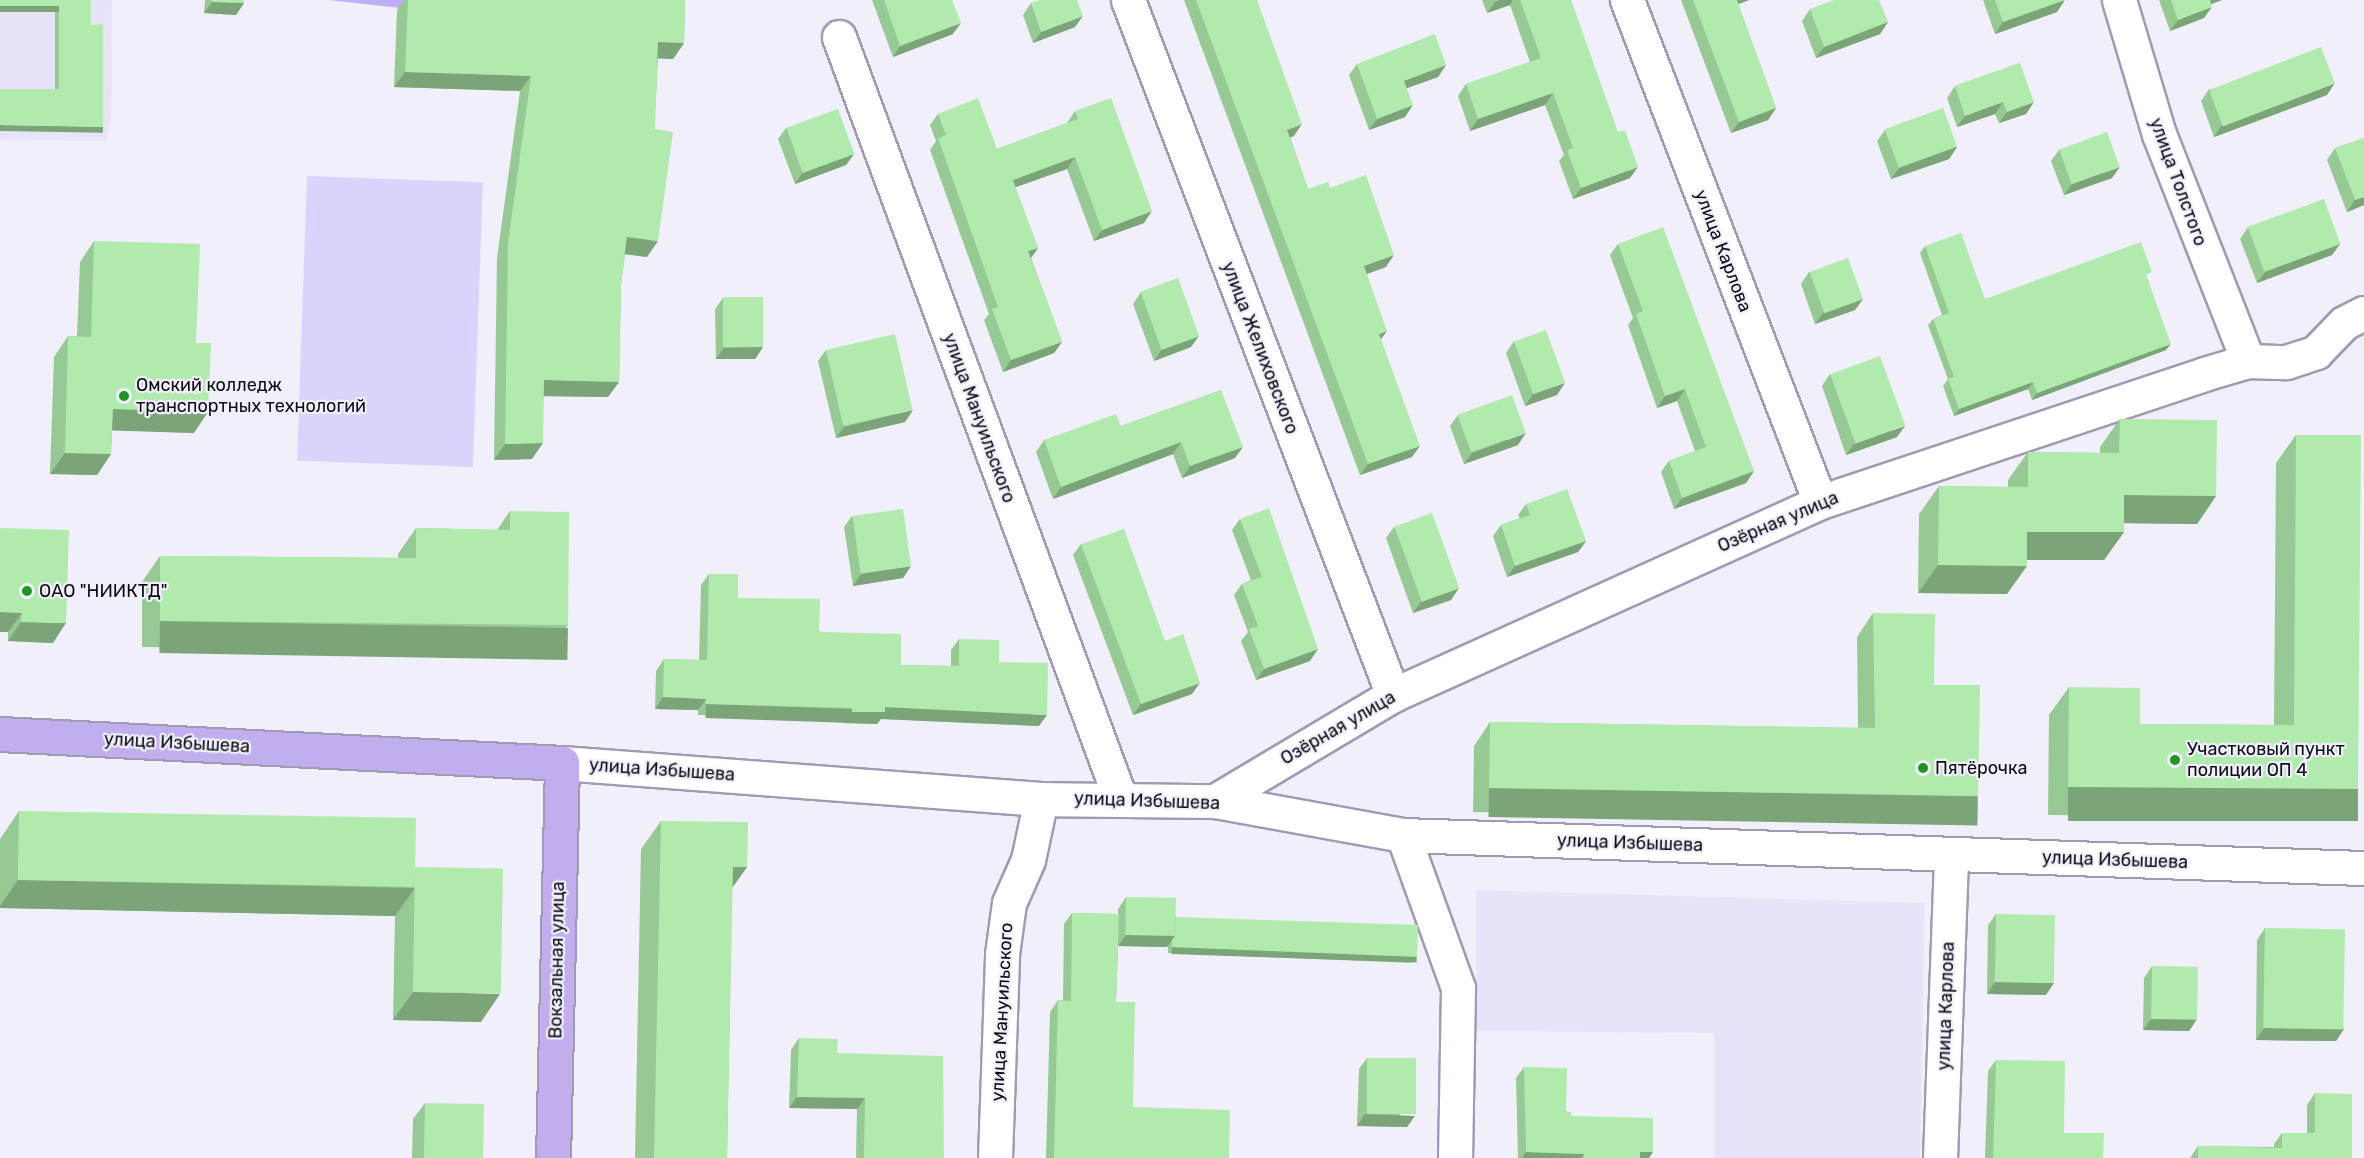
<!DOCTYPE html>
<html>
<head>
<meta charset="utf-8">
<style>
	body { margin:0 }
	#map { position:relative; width:2364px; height:1158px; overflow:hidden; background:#f1effa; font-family:Rubik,sans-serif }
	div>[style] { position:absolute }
	.built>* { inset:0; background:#e8e3f9 }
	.green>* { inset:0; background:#dcd3fc; transform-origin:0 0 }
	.forest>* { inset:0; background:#bfadf7 }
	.roads { filter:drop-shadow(2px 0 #a09ab5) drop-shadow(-2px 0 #a09ab5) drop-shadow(0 2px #a09ab5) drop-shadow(0 -2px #a09ab5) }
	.minor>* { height:33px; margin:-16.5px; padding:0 16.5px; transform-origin:16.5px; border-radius:16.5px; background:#fff }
	.major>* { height:33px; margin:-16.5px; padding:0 16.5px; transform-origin:16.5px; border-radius:16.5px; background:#c1aeee }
	.wall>* { inset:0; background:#97c994 }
	.shaded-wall>* { inset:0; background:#7ba478; transform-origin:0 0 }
	.building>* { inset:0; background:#b0eaac; transform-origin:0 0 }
	.dots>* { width:16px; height:16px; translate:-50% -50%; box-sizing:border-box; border:3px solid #f1effa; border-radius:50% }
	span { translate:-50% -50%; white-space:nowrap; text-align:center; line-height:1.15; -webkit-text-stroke:4.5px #f1effa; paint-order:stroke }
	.street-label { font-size:18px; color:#0d0b14 }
	.poi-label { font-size:18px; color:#0d0b14 }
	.left { translate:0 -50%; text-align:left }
</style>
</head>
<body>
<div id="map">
	<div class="built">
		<i style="clip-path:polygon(0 0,112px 0,111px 117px,106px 141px,0 140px)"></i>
		<i style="clip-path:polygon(1476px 890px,1925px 903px,1920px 1158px,1714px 1158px,1714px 1033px,1476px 1031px)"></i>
	</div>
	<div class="green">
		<i style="left:307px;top:176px;width:176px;height:285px;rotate:2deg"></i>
	</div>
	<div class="forest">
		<i style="clip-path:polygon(329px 0,454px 0,437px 12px)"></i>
	</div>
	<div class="roads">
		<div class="minor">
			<i style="left:1128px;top:0;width:744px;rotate:69.13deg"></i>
			<i style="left:1627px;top:0;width:538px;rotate:68.97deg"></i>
			<i style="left:2119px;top:0;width:140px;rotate:73.4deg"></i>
			<i style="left:2159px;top:134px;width:244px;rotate:68.6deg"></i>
			<i style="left:839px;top:37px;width:811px;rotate:69.73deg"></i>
			<i style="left:562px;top:763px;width:480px;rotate:4.3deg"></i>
			<i style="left:1041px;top:799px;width:174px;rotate:0.7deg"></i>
			<i style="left:1215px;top:801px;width:191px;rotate:10.3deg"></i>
			<i style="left:1403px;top:835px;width:962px;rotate:1.97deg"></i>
			<i style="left:1215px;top:801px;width:207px;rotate:-30.8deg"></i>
			<i style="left:1393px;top:695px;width:469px;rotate:-24.3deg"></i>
			<i style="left:1820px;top:502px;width:405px;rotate:-18.4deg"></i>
			<i style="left:2204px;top:374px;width:46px;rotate:-16.5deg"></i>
			<i style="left:2248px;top:361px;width:38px;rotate:2deg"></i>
			<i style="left:2286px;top:362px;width:32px;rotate:-18deg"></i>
			<i style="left:2316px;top:352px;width:40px;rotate:-46deg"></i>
			<i style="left:2344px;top:323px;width:22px;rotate:-27deg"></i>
			<i style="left:1403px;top:835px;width:163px;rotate:70.2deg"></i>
			<i style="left:1458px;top:988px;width:170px;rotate:91deg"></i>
			<i style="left:995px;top:1158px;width:204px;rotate:-88deg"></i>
			<i style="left:1002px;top:954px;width:51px;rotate:-82.2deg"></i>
			<i style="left:1009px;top:903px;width:47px;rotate:-66.2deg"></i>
			<i style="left:1028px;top:860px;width:62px;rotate:-78deg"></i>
			<i style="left:1940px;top:1158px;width:303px;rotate:-87.9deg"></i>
		</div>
		<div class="major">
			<i style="left:0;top:734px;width:563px;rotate:2.95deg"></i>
			<i style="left:562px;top:763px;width:395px;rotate:91.3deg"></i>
		</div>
	</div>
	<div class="wall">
		<i style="clip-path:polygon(0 0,91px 0,91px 25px,103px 127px,99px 133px,55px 89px,55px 12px,0 12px)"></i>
		<i style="clip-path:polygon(205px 0,244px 0,244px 3px,236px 15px,204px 13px)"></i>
		<i style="clip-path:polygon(404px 0,685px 0,684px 43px,673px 59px,658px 58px,647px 257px,625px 254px,621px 284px,619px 382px,608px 397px,544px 396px,532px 459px,494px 460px,497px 258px,520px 91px,394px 87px,397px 10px)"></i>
		<i style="clip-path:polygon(872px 0,952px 0,953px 34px,893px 57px)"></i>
		<i style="clip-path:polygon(1184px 0,1257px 0,1294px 136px,1290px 137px,1308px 189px,1330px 188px,1386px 267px,1366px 274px,1381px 339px,1412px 457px,1360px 475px)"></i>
		<i style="clip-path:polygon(1482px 0,1571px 0,1630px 178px,1573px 199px,1559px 161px,1564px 155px,1545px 105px,1470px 131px,1458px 96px,1466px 84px,1530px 62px,1510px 5px,1487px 13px)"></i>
		<i style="clip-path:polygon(1681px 0,1749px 0,1738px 4px,1776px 108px,1768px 120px,1731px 133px)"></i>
		<i style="clip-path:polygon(1983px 0,2064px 0,2057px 12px,1995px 34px)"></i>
		<i style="clip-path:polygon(2159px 0,2222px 0,2211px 4px,2204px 18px,2170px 31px)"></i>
		<i style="clip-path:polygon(1031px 3px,1075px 27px,1033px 43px,1023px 15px)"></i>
		<i style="clip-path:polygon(1810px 9px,1888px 22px,1880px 34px,1816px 58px,1802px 21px)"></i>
		<i style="clip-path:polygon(2020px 63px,2026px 114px,1999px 123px,1995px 114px,1957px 127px,1947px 98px,1955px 86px)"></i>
		<i style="clip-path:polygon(1357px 64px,1446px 65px,1438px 77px,1407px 88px,1405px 117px,1369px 130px,1349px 75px)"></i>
		<i style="clip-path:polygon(2209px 89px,2327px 95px,2214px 137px,2201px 101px)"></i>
		<i style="clip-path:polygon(1075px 111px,1144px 223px,1094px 241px,1067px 169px,1015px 187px,1038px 248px,1031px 258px,1062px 342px,1054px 353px,1003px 372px,984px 320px,989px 314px,930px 150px,936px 141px,930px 125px,938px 114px,997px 149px,1067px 123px)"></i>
		<i style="clip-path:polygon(786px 128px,854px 154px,846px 165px,795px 184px,778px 139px)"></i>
		<i style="clip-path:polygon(1885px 130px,1957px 147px,1949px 159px,1891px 179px,1877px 141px)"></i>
		<i style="clip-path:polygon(2364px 138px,2364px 205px,2347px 212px,2327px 160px,2335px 148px)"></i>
		<i style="clip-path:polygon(2059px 150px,2112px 178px,2064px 195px,2051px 161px)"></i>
		<i style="clip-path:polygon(2248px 227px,2340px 244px,2332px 255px,2257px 283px,2240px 239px)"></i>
		<i style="clip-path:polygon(94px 241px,194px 433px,112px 430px,111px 454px,97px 475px,50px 474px,54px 357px,68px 336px,77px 336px,80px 262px)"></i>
		<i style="clip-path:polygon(1618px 244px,1754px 471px,1746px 483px,1674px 509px,1661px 472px,1669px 461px,1695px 451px,1677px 401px,1657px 408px,1628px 325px,1633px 318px,1610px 255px)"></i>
		<i style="clip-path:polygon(1925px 246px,1985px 299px,2148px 279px,2166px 350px,2032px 400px,2028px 389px,1954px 416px,1943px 386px,1948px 379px,1928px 325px,1933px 319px,1942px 315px,1920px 253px)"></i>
		<i style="clip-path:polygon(1809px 272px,1863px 299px,1855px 310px,1815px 324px,1801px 284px)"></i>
		<i style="clip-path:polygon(1141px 292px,1191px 347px,1154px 361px,1133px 304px)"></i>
		<i style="clip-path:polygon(723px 298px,763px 347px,755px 359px,716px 359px,715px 309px)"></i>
		<i style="clip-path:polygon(1514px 341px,1557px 395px,1525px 406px,1506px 353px)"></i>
		<i style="clip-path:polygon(826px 350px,905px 422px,836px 438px,818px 361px)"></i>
		<i style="clip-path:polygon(1830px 374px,1897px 437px,1846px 455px,1822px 386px)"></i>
		<i style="clip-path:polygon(1221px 390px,1235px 458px,1182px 478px,1173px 454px,1053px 499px,1036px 452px,1044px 440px,1121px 426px)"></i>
		<i style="clip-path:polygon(1458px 415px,1518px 445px,1464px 464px,1450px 426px)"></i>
		<i style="clip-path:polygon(2120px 419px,2216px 496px,2197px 524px,2124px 523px,2124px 532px,2104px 560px,2027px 560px,2007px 594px,1918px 593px,1919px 514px,1939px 486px,2008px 487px,2008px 480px,2028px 452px,2100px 453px,2100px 447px)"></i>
		<i style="clip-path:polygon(2296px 435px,2358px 789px,2338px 817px,2048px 815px,2049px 715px,2069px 687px,2140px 724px,2274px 725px,2276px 463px)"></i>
		<i style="clip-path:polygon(1526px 504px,1586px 541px,1578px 552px,1507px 577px,1493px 536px,1501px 525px,1520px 518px,1518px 515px)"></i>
		<i style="clip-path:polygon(510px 511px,568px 625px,550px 651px,142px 647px,142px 582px,160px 556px,398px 558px,398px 554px,416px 528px,497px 530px)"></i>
		<i style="clip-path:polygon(852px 516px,911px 566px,903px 578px,853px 586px,844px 527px)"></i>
		<i style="clip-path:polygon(1240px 519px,1310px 661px,1256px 680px,1241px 641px,1248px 632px,1234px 595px,1242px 584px,1251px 580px,1232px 530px)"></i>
		<i style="clip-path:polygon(1394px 527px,1451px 600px,1413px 613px,1386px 538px)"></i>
		<i style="clip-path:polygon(0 528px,53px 643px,8px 641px,8px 632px,0 632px)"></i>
		<i style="clip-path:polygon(1081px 544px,1165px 641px,1192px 694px,1133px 715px,1073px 555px)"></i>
		<i style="clip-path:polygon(709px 574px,738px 598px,901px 665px,951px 666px,951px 650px,959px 639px,999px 662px,1039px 726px,881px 719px,877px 724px,844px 723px,844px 719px,698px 715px,698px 710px,655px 709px,656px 671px,664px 659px,699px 660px,701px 585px)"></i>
		<i style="clip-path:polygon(1873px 613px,1934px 685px,1978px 796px,1961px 820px,1473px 812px,1474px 746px,1490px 722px,1858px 728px,1857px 637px)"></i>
		<i style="clip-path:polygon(19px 811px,415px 867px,481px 1022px,393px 1020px,395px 916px,0 908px,0 839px)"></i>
		<i style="clip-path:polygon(661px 821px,747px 867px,732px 888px,727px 1158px,635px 1158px,641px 849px)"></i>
		<i style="clip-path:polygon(1126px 897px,1176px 917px,1413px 963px,1168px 953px,1168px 946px,1167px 947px,1118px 946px,1116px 1002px,1133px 1107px,1229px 1158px,1046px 1158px,1050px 1012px,1058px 1000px,1063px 1000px,1064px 924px,1072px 913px,1118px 914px,1118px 909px)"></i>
		<i style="clip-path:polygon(1996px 914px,2046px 995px,1987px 994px,1988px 925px)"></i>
		<i style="clip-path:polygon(2265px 928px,2344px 1029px,2336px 1041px,2256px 1040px,2257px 940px)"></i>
		<i style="clip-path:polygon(2152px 966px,2197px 1019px,2189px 1031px,2143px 1030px,2144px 978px)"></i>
		<i style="clip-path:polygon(799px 1038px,837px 1053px,944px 1158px,856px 1158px,857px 1109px,789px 1108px,791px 1050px)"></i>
		<i style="clip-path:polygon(1367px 1058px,1407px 1127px,1357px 1126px,1359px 1069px)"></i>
		<i style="clip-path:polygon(1996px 1060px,2064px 1133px,2103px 1158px,1985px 1158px,1988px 1071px)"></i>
		<i style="clip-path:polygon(1524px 1067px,1571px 1116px,1649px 1158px,1518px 1158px,1516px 1078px)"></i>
		<i style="clip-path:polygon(2315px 1093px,2352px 1158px,2190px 1158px,2198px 1146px,2274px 1147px,2274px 1144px,2282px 1133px,2307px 1133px,2307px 1105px)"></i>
		<i style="clip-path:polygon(425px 1103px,483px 1158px,412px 1158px,413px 1119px)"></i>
	</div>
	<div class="shaded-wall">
		<i style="clip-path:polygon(1500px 0,1513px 0,1510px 5px,1487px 13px,1495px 2px)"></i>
		<i style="clip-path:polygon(1733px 0,1749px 0,1728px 8px)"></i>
		<i style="clip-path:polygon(2065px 0,2057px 12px,1995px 34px,2003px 22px)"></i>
		<i style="clip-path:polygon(2206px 0,2222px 0,2201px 8px)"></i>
		<i style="clip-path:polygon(212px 2px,244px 3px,236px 15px,204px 13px)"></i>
		<i style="left:0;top:6px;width:59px;height:6px"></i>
		<i style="clip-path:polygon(2212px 7px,2204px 18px,2170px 31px,2178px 20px)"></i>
		<i style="clip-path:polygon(1083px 16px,1075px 27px,1033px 43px,1041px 32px)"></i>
		<i style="clip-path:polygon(1888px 22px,1880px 34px,1816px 58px,1824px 47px)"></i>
		<i style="clip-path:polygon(961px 23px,953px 34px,893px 57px,900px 46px)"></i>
		<i style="clip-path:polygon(658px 42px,684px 43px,673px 59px,647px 58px)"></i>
		<i style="clip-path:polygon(1446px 65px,1438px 77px,1396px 92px,1404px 81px)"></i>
		<i style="clip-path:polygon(405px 72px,531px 76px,520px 91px,394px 87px)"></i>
		<i style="clip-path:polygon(2335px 83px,2327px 95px,2214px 137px,2222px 125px)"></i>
		<i style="clip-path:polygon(1553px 93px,1545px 105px,1470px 131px,1478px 119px)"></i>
		<i style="clip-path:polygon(2003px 102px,1995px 114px,1957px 127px,1965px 116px)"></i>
		<i style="clip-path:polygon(2034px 102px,2026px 114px,1999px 123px,2007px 112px)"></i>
		<i style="clip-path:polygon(1413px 105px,1405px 117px,1369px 130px,1377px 119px)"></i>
		<i style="clip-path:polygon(1776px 108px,1768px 120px,1731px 133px,1739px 122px)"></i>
		<i style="clip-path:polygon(1302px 124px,1294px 136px,1279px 141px,1287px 130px)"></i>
		<i style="left:0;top:125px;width:103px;height:6px;rotate:1deg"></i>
		<i style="clip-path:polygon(1957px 147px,1949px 159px,1891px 179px,1899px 168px)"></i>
		<i style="clip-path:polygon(854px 154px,846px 165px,795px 184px,803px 172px)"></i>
		<i style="clip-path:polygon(1075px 157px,1067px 169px,1005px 191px,1013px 180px)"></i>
		<i style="clip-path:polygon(1638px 167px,1630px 178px,1573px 199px,1581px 188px)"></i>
		<i style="clip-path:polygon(2120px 167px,2112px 178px,2064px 195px,2072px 184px)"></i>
		<i style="clip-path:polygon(2364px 197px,2364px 205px,2347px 212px,2355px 200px)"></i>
		<i style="clip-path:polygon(1152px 211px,1144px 223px,1094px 241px,1102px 230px)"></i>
		<i style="clip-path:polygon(627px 237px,658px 241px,647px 257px,616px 253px)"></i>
		<i style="clip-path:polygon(2340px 244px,2332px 255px,2257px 283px,2265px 272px)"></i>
		<i style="clip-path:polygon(1038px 248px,1030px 259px,1028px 251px)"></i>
		<i style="clip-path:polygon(1394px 255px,1386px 267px,1356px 278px,1364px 266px)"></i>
		<i style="clip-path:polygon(1863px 299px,1855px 310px,1815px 324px,1823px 313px)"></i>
		<i style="clip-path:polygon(1387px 331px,1379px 342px,1379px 334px)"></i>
		<i style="clip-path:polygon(1199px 336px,1191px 347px,1154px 361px,1162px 349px)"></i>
		<i style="clip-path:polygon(1062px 342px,1054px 353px,1003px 372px,1011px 360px)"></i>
		<i style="clip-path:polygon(2171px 344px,2166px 350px,2032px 400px,2037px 393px)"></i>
		<i style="clip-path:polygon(763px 347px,755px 359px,716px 359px,724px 348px)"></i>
		<i style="clip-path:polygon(544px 380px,619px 382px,608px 397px,533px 396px)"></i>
		<i style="clip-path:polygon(2033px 382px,2028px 389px,1954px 416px,1959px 409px)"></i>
		<i style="clip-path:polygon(1565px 383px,1557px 395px,1525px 406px,1533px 394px)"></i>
		<i style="clip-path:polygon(1685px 389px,1677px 401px,1657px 408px,1665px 396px)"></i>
		<i style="clip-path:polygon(113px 409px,208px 412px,194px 433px,98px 430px)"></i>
		<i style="clip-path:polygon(913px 410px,905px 422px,836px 438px,844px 427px)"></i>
		<i style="clip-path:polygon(1905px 426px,1897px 437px,1846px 455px,1854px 444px)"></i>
		<i style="clip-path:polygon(1526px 433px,1518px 445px,1464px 464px,1472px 453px)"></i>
		<i style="clip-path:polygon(1181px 442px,1173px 454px,1053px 499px,1061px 487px)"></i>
		<i style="clip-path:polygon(543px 443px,532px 459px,494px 460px,505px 444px)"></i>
		<i style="clip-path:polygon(1420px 446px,1412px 457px,1360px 475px,1368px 464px)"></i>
		<i style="clip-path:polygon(1243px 447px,1235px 458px,1182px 478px,1190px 466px)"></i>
		<i style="clip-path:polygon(65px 453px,111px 454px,97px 475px,50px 474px)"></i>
		<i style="clip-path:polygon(1754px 471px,1746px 483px,1674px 509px,1682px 498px)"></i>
		<i style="clip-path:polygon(2124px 495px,2216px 496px,2197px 524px,2104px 523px)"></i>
		<i style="clip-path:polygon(2027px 532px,2124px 532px,2104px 560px,2007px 560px)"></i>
		<i style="clip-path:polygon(1586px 541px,1578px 552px,1507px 577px,1515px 566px)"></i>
		<i style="clip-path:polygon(1938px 565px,2027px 566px,2007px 594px,1918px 593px)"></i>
		<i style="clip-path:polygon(911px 566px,903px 578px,853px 586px,861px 574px)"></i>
		<i style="clip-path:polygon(1459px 588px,1451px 600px,1413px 613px,1421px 602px)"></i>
		<i style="clip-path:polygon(0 612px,22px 613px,8px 632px,0 632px)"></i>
		<i style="left:160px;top:621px;width:408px;height:32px;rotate:1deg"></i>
		<i style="clip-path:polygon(21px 622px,66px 623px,53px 643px,8px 641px)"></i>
		<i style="clip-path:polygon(1318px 649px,1310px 661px,1256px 680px,1264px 669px)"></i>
		<i style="clip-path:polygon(1200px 683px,1192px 694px,1133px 715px,1141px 704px)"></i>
		<i style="clip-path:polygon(663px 697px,706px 699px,698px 710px,655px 709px)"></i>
		<i style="left:706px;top:704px;width:146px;height:14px;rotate:2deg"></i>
		<i style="clip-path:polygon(885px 707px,1047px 715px,1039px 726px,881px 719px,877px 724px,844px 723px,852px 712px)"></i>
		<i style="left:2068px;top:787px;width:290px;height:34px"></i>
		<i style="left:1489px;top:788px;width:489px;height:29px;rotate:1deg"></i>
		<i style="clip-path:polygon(733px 867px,747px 867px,727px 895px)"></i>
		<i style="clip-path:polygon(18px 880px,415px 888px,395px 916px,0 908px,0 906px)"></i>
		<i style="clip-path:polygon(1126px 935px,1175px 936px,1167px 947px,1118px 946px)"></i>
		<i style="left:1172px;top:947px;width:245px;height:7px;rotate:2deg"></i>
		<i style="clip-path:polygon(1995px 982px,2054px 983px,2046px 995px,1987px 994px)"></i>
		<i style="clip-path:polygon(413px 992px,500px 994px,481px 1022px,393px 1020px)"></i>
		<i style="clip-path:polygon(2151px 1019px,2197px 1019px,2189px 1031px,2143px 1030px)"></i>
		<i style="clip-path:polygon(2264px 1028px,2344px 1029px,2336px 1041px,2256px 1040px)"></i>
		<i style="clip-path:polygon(797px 1097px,865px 1098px,857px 1109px,789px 1108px)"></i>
		<i style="clip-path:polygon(1365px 1114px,1415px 1116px,1407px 1127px,1357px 1126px)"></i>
		<i style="clip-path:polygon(1526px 1152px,1584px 1154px,1581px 1158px,1522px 1158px)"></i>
		<i style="clip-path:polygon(1640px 1152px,1653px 1152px,1649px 1158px,1636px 1158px)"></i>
	</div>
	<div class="building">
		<i style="clip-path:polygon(0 0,91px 0,91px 25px,103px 24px,103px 127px,0 125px,0 89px,59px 89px,59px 6px,0 6px)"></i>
		<i style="clip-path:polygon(212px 0,244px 0,244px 3px,212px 2px)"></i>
		<i style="clip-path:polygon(408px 0,685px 0,684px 43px,658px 42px,655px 129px,673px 132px,658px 241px,627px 237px,621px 284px,619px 382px,544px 380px,543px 443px,505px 444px,508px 243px,531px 76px,405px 72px)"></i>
		<i style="clip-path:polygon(884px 0,952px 0,961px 23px,900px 46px)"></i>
		<i style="clip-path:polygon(1040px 0,1077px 0,1083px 16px,1041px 32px,1031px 3px)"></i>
		<i style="clip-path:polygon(1196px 0,1257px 0,1302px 124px,1287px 130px,1308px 189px,1328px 182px,1330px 188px,1366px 175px,1394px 255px,1364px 266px,1387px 331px,1379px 334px,1420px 446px,1368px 464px)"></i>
		<i style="clip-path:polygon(1520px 0,1571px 0,1618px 132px,1625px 130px,1638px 167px,1581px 188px,1567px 150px,1573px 148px,1553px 93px,1478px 119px,1466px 84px,1541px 58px)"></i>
		<i style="clip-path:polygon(1693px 0,1737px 0,1776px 108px,1739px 122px)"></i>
		<i style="clip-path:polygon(1834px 0,1879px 0,1888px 22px,1824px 47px,1810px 9px)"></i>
		<i style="clip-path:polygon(1995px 0,2065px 0,2003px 22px)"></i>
		<i style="clip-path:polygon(2171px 0,2210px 0,2212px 7px,2178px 20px)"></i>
		<i style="clip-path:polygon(1435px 34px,1446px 65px,1404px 81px,1413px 105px,1377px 119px,1357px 64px)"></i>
		<i style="left:2321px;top:47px;width:39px;height:120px;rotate:69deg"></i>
		<i style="clip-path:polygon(2020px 63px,2034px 102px,2007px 112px,2003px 102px,1965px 116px,1955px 86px)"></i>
		<i style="clip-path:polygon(978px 98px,997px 149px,1078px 119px,1075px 111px,1111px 98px,1152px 211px,1102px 230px,1075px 157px,1013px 180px,1038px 248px,1028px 251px,1062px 342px,1011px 360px,992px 309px,998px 307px,938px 138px,946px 135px,938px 114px)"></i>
		<i style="left:1943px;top:108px;width:41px;height:62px;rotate:70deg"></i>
		<i style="left:838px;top:109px;width:48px;height:55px;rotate:70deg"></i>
		<i style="left:2107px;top:132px;width:37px;height:51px;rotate:70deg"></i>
		<i style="clip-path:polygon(2364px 138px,2364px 197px,2355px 200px,2335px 148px)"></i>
		<i style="left:2324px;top:199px;width:48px;height:81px;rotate:70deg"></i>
		<i style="clip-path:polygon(1663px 227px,1754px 471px,1682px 498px,1669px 461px,1706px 447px,1685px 389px,1665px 396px,1636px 314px,1643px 311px,1618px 244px)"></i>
		<i style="clip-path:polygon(1961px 233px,1985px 299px,2141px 242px,2152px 272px,2146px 275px,2171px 344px,2037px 393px,2033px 382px,1959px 409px,1948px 379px,1954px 377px,1933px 319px,1949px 313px,1925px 246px)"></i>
		<i style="clip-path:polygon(94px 241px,200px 244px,196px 343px,211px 343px,208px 412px,113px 409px,111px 454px,65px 453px,68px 336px,91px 337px)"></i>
		<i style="left:1848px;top:258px;width:44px;height:41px;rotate:70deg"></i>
		<i style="left:1178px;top:278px;width:62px;height:40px;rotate:70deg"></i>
		<i style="left:763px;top:297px;width:50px;height:40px;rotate:90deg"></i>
		<i style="left:1546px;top:330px;width:56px;height:34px;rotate:70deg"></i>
		<i style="left:895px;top:334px;width:78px;height:71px;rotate:77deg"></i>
		<i style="left:1880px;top:356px;width:74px;height:53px;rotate:70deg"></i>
		<i style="clip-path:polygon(1221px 390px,1243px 447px,1190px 466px,1181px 442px,1061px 487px,1044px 440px,1116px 414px,1121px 426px)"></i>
		<i style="left:1512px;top:395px;width:40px;height:58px;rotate:70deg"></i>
		<i style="clip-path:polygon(2120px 419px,2217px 420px,2216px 496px,2124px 495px,2124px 532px,2027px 532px,2027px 566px,1938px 565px,1939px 486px,2028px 487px,2028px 452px,2119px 453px)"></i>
		<i style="clip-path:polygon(2296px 435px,2361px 435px,2358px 789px,2068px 787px,2069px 687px,2140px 688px,2140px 724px,2294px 725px)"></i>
		<i style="clip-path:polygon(1567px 489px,1586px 541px,1515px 566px,1501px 525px,1530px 515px,1526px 504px)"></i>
		<i style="clip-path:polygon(1269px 508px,1318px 649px,1264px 669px,1249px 629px,1258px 626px,1242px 584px,1262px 577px,1240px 519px)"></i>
		<i style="left:903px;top:509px;width:58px;height:51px;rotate:82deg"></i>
		<i style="clip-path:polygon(510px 511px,569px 512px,568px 625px,160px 621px,160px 556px,416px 558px,416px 528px,510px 530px)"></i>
		<i style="left:1432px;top:513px;width:80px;height:40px;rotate:70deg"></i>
		<i style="clip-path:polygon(0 528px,69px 530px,66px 623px,21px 622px,22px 613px,0 612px)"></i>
		<i style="clip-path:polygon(1124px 529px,1165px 641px,1183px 634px,1200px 683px,1141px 704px,1081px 544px)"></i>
		<i style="clip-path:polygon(709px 574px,738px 574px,738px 598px,820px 599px,819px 632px,901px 634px,901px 665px,959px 666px,959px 639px,999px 640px,999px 662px,1048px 663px,1047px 715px,885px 707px,885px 712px,852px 712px,852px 708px,706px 704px,706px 699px,663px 697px,664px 659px,707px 660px)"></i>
		<i style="clip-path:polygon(1873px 613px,1935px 614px,1934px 685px,1980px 685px,1978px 796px,1489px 788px,1490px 722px,1875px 728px)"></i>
		<i style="left:19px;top:811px;width:397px;height:69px;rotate:1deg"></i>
		<i style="clip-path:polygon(661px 821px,748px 822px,747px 867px,733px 867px,727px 1158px,654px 1158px)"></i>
		<i style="left:415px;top:867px;width:88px;height:125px;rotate:1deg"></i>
		<i style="left:1126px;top:897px;width:50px;height:38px;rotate:1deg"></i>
		<i style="clip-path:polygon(1072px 913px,1119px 914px,1116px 1002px,1135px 1002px,1133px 1107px,1230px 1110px,1229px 1158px,1054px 1158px,1058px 1000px,1071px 1001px)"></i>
		<i style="left:1996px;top:914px;width:59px;height:68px;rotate:1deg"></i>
		<i style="clip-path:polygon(1176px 917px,1418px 925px,1417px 957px,1172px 947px,1172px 940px,1175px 936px)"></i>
		<i style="left:2265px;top:928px;width:80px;height:100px;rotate:1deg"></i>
		<i style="left:2152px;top:966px;width:46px;height:53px;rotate:1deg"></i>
		<i style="clip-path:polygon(799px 1038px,838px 1039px,837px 1053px,943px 1056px,944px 1158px,864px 1158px,865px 1098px,797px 1097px)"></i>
		<i style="left:1367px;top:1058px;width:49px;height:56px"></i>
		<i style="clip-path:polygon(1996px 1060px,2065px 1061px,2064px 1133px,2104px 1133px,2103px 1158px,1993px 1158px)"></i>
		<i style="clip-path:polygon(1524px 1067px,1567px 1068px,1566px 1112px,1571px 1112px,1571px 1116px,1653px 1118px,1653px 1152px,1640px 1152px,1640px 1158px,1584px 1158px,1584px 1154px,1526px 1152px)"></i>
		<i style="clip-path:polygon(2315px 1093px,2352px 1094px,2352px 1158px,2198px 1158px,2198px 1146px,2282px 1148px,2282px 1133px,2315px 1133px)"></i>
		<i style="left:425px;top:1103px;width:59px;height:55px;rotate:1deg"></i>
	</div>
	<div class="dots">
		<i style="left:124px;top:396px;background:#219524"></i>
		<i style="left:27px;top:591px;background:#219524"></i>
		<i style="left:2175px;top:760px;background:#219524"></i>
		<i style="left:1923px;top:768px;background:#219524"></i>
	</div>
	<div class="street-label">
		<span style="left:2178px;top:182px;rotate:70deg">улица Толстого</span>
		<span style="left:1723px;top:251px;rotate:69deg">улица Карлова</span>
		<span style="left:1260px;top:348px;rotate:69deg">улица Желиховского</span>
		<span style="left:979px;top:418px;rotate:70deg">улица Мануильского</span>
		<span style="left:1778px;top:522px;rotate:-23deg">Озёрная улица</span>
		<span style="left:1338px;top:728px;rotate:-30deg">Озёрная улица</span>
		<span style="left:177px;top:743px;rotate:3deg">улица Избышева</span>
		<span style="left:662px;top:770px;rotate:4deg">улица Избышева</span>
		<span style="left:1147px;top:801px;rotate:2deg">улица Избышева</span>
		<span style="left:1630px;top:843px;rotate:2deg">улица Избышева</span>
		<span style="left:2115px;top:860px;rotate:2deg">улица Избышева</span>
		<span style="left:557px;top:960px;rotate:-89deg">Вокзальная улица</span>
		<span style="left:1946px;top:1006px;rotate:-88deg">улица Карлова</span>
		<span style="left:1002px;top:1012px;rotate:-87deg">улица Мануильского</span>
	</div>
	<div class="poi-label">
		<span class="left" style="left:136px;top:396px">Омский колледж<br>транспортных технологий</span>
		<span class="left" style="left:39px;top:591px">ОАО "НИИКТД"</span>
		<span class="left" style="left:2187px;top:760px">Участковый пункт<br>полиции ОП 4</span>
		<span class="left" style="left:1935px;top:768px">Пятёрочка</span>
	</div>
</div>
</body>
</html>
